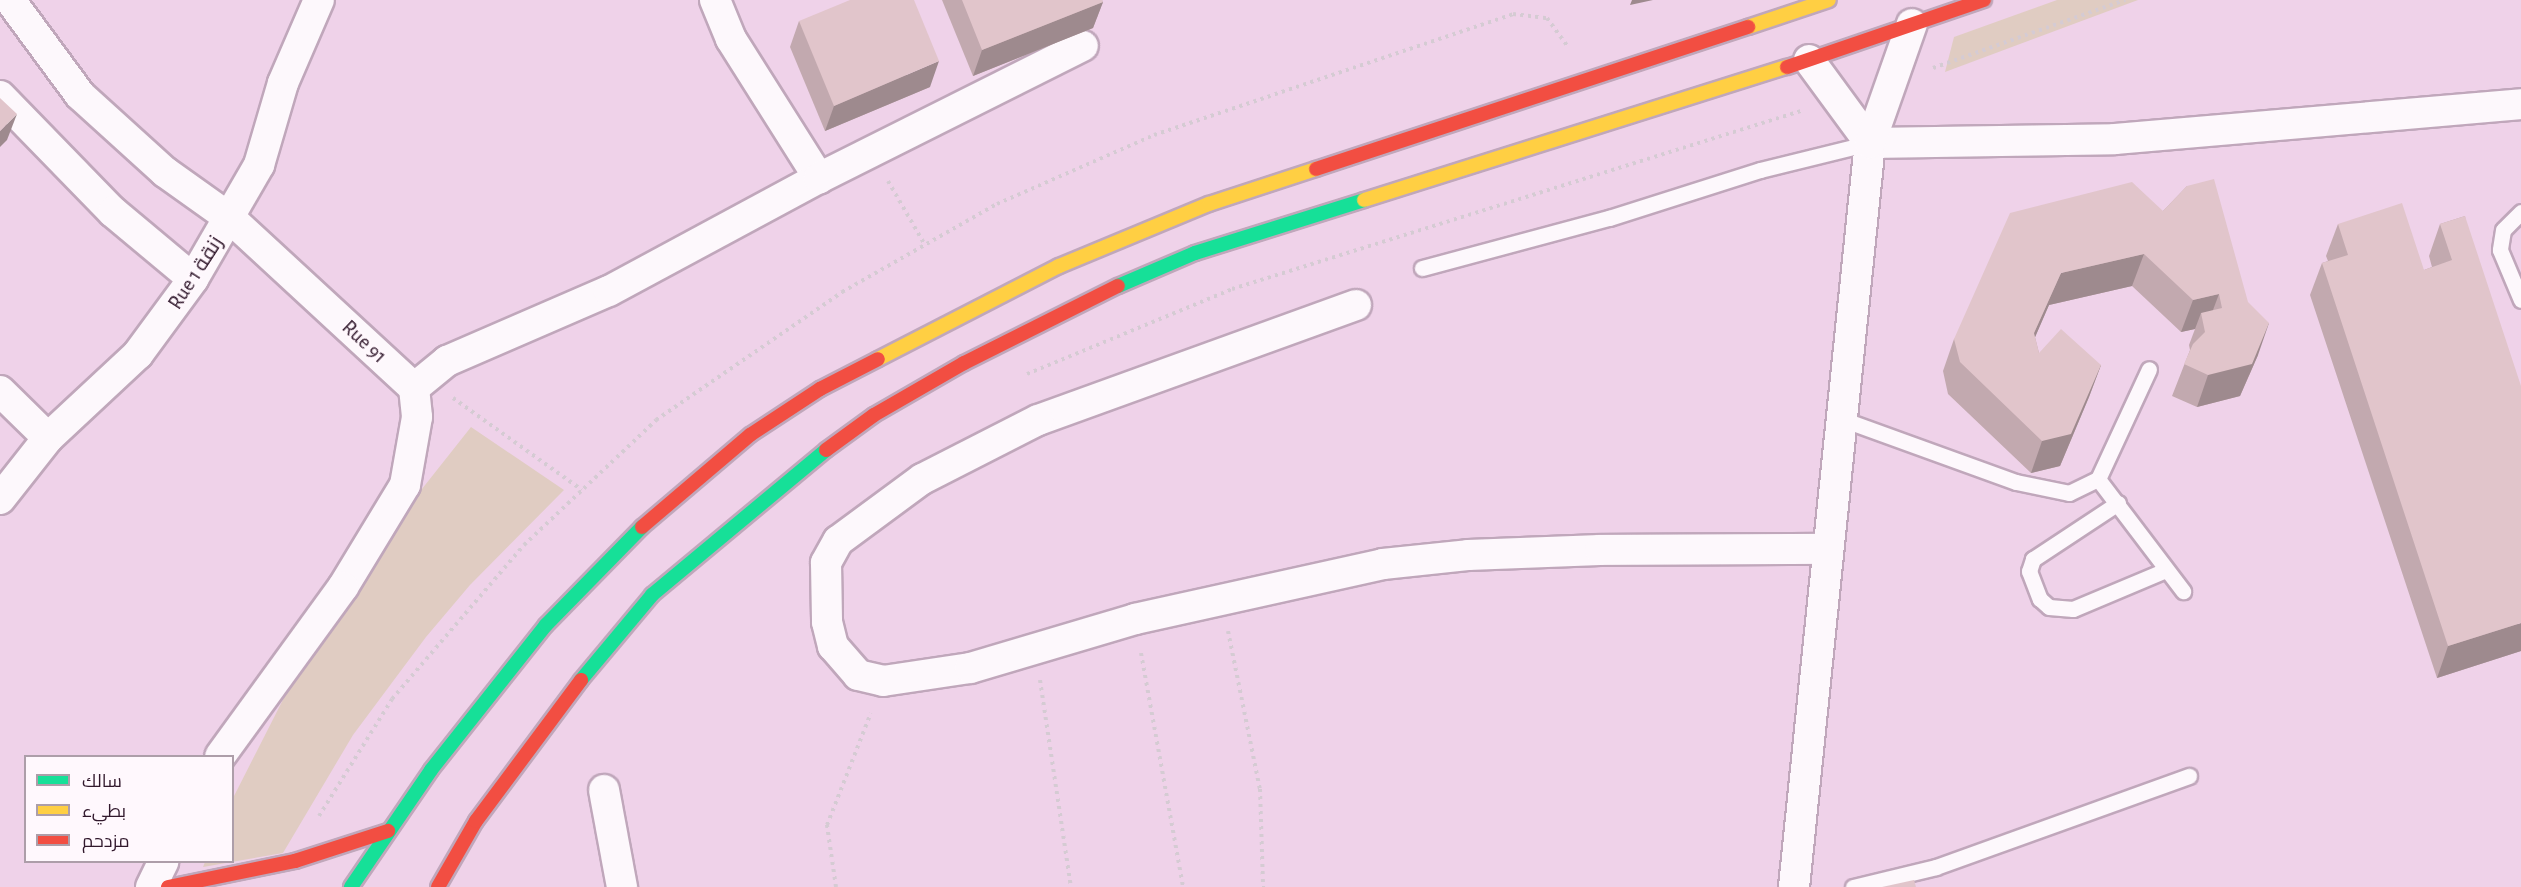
<!DOCTYPE html>
<html>
<head>
<meta charset="utf-8">
<style>
	body { margin:0 }
	#map { position:relative; width:2521px; height:887px; overflow:hidden; background:#efd2e9; font-family:"Alegreya Sans",Cairo,sans-serif }
	div>[style] { position:absolute }
	.green>* { inset:0; background:#e0ccc2 }
	.path>* { height:4px; margin-top:-2px; transform-origin:0; background:repeating-linear-gradient(90deg,#d5cbd3 0 3px,transparent 0 7.5px) }
	.roads { filter:drop-shadow(2px 0 #c0a7bb) drop-shadow(-2px 0 #c0a7bb) drop-shadow(0 2px #c0a7bb) drop-shadow(0 -2px #c0a7bb) }
	.lane>* { height:15px; margin:-7.5px; padding:0 7.5px; transform-origin:7.5px; border-radius:7.5px; background:#fdf8fc }
	.street>* { height:30px; margin:-15px; padding:0 15px; transform-origin:15px; border-radius:15px; background:#fdf8fc }
	.fast>* { height:14px; margin:-7px; padding:0 7px; transform-origin:7px; border-radius:7px; background:#16e098 }
	.slow>* { height:14px; margin:-7px; padding:0 7px; transform-origin:7px; border-radius:7px; background:#ffcf43 }
	.jam>* { height:14px; margin:-7px; padding:0 7px; transform-origin:7px; border-radius:7px; background:#f24e42 }
	.wall>* { inset:0; background:#c2a9af }
	.shaded-wall>* { inset:0; background:#9e8a8e }
	.building>* { inset:0; background:#e1c5cb }
	span { translate:-50% -50%; white-space:nowrap; text-align:center; line-height:1.15; -webkit-text-stroke:5px #fff8fd; paint-order:stroke }
	.street-label { font-size:21px; color:#31182c }
	.legend { position:absolute; left:24px; top:755px; width:210px; height:108px; box-sizing:border-box; background:#fff8fd; border:2px solid #ad9ea9; margin:0; padding:8px 10px; list-style:none; font-size:18px; color:#31182c }
	.legend li { display:flex; align-items:center; gap:12px; height:30px }
	.legend b { width:30px; border:2px solid #ad9ea9 }
</style>
</head>
<body>
<div id="map">
	<div class="green">
		<i style="clip-path:polygon(2057px 0,2138px 0,1945px 72px,1954px 37px)"></i>
		<i style="clip-path:polygon(471px 427px,564px 490px,470px 585px,426px 637px,353px 735px,283px 853px,203px 867px,205px 862px,232px 862px,233px 798px,294px 678px,380px 542px)"></i>
	</div>
	<div class="path">
		<i style="left:1933px;top:68px;width:204px;rotate:-19.5deg"></i>
		<i style="left:888px;top:181px;width:74px;rotate:60deg"></i>
		<i style="left:1027px;top:374px;width:222px;rotate:-22.5deg"></i>
		<i style="left:1232px;top:289px;width:599px;rotate:-17.38deg"></i>
		<i style="left:453px;top:398px;width:158px;rotate:35.5deg"></i>
		<i style="left:1228px;top:631px;width:161px;rotate:78.6deg"></i>
		<i style="left:1260px;top:789px;width:98px;rotate:88.2deg"></i>
		<i style="left:1141px;top:653px;width:238px;rotate:79.8deg"></i>
		<i style="left:1040px;top:680px;width:209px;rotate:81.5deg"></i>
		<i style="left:319px;top:816px;width:138px;rotate:-58deg"></i>
		<i style="left:392px;top:699px;width:203px;rotate:-49.4deg"></i>
		<i style="left:524px;top:545px;width:182px;rotate:-43.4deg"></i>
		<i style="left:656px;top:420px;width:226px;rotate:-34.5deg"></i>
		<i style="left:842px;top:292px;width:178px;rotate:-29.6deg"></i>
		<i style="left:997px;top:204px;width:171px;rotate:-23.7deg"></i>
		<i style="left:1154px;top:135px;width:379px;rotate:-18.6deg"></i>
		<i style="left:1513px;top:14px;width:34px;rotate:7deg"></i>
		<i style="left:1547px;top:18px;width:37px;rotate:54deg"></i>
		<i style="left:836px;top:887px;width:63px;rotate:-98.3deg"></i>
		<i style="left:827px;top:825px;width:120px;rotate:-68.6deg"></i>
	</div>
	<div class="roads">
		<div class="lane">
			<i style="left:2521px;top:212px;width:25px;rotate:135deg"></i>
			<i style="left:2503px;top:230px;width:20px;rotate:99deg"></i>
			<i style="left:2500px;top:250px;width:54px;rotate:67.2deg"></i>
			<i style="left:1422px;top:268px;width:194px;rotate:-15deg"></i>
			<i style="left:1609px;top:218px;width:158px;rotate:-17.6deg"></i>
			<i style="left:1760px;top:170px;width:113px;rotate:-13.8deg"></i>
			<i style="left:1839px;top:418px;width:188px;rotate:19.9deg"></i>
			<i style="left:2016px;top:482px;width:54px;rotate:11.7deg"></i>
			<i style="left:2069px;top:493px;width:32px;rotate:-26deg"></i>
			<i style="left:2098px;top:479px;width:121px;rotate:-65.1deg"></i>
			<i style="left:2098px;top:479px;width:141px;rotate:52.8deg"></i>
			<i style="left:2118px;top:503px;width:102px;rotate:146.6deg"></i>
			<i style="left:2033px;top:559px;width:13px;rotate:108deg"></i>
			<i style="left:2029px;top:571px;width:30px;rotate:69deg"></i>
			<i style="left:2040px;top:599px;width:12px;rotate:42deg"></i>
			<i style="left:2049px;top:607px;width:24px;rotate:5deg"></i>
			<i style="left:2073px;top:609px;width:101px;rotate:-22.8deg"></i>
			<i style="left:1853px;top:887px;width:85px;rotate:-13.5deg"></i>
			<i style="left:1936px;top:867px;width:269px;rotate:-19.8deg"></i>
		</div>
		<div class="street">
			<i style="left:10px;top:0;width:118px;rotate:53.6deg"></i>
			<i style="left:80px;top:95px;width:115px;rotate:42.2deg"></i>
			<i style="left:165px;top:172px;width:81px;rotate:35.5deg"></i>
			<i style="left:231px;top:219px;width:249px;rotate:42.7deg"></i>
			<i style="left:414px;top:388px;width:29px;rotate:84deg"></i>
			<i style="left:417px;top:417px;width:69px;rotate:100deg"></i>
			<i style="left:405px;top:485px;width:119px;rotate:121.3deg"></i>
			<i style="left:343px;top:587px;width:209px;rotate:126deg"></i>
			<i style="left:715px;top:0;width:42px;rotate:67.7deg"></i>
			<i style="left:731px;top:39px;width:165px;rotate:57.7deg"></i>
			<i style="left:1809px;top:60px;width:103px;rotate:53.7deg"></i>
			<i style="left:0;top:96px;width:162px;rotate:45.8deg"></i>
			<i style="left:113px;top:212px;width:104px;rotate:39.9deg"></i>
			<i style="left:1870px;top:143px;width:245px;rotate:-0.9deg"></i>
			<i style="left:2115px;top:139px;width:408px;rotate:-4.9deg"></i>
			<i style="left:1356px;top:305px;width:338px;rotate:160.1deg"></i>
			<i style="left:1038px;top:420px;width:130px;rotate:153deg"></i>
			<i style="left:922px;top:479px;width:104px;rotate:143.6deg"></i>
			<i style="left:838px;top:541px;width:25px;rotate:119deg"></i>
			<i style="left:826px;top:563px;width:59px;rotate:89deg"></i>
			<i style="left:827px;top:622px;width:25px;rotate:76deg"></i>
			<i style="left:833px;top:646px;width:38px;rotate:49deg"></i>
			<i style="left:858px;top:675px;width:26px;rotate:13deg"></i>
			<i style="left:883px;top:681px;width:88px;rotate:-8.5deg"></i>
			<i style="left:970px;top:668px;width:172px;rotate:-16.5deg"></i>
			<i style="left:1135px;top:619px;width:254px;rotate:-12.5deg"></i>
			<i style="left:1383px;top:564px;width:85px;rotate:-6deg"></i>
			<i style="left:1468px;top:555px;width:132px;rotate:-2.2deg"></i>
			<i style="left:1600px;top:550px;width:226px;rotate:-0.3deg"></i>
			<i style="left:414px;top:388px;width:43px;rotate:-39.3deg"></i>
			<i style="left:447px;top:361px;width:176px;rotate:-23.4deg"></i>
			<i style="left:609px;top:291px;width:238px;rotate:-28.3deg"></i>
			<i style="left:819px;top:178px;width:295px;rotate:-26.6deg"></i>
			<i style="left:0;top:391px;width:67px;rotate:44.4deg"></i>
			<i style="left:0;top:499px;width:78px;rotate:-51.8deg"></i>
			<i style="left:48px;top:438px;width:123px;rotate:-43deg"></i>
			<i style="left:138px;top:354px;width:93px;rotate:-53.7deg"></i>
			<i style="left:193px;top:279px;width:132px;rotate:-59.9deg"></i>
			<i style="left:259px;top:165px;width:85px;rotate:-73.7deg"></i>
			<i style="left:283px;top:83px;width:90px;rotate:-66.6deg"></i>
			<i style="left:604px;top:790px;width:99px;rotate:79.5deg"></i>
			<i style="left:151px;top:887px;width:28px;rotate:-64deg"></i>
			<i style="left:1794px;top:887px;width:748px;rotate:-84.17deg"></i>
			<i style="left:1870px;top:143px;width:126px;rotate:-70.6deg"></i>
		</div>
		<div class="fast">
			<i style="left:1118px;top:286px;width:84px;rotate:-23.2deg"></i>
			<i style="left:1195px;top:253px;width:177px;rotate:-17.4deg"></i>
			<i style="left:581px;top:680px;width:111px;rotate:-50.1deg"></i>
			<i style="left:652px;top:595px;width:226px;rotate:-39.8deg"></i>
			<i style="left:351px;top:887px;width:142px;rotate:-55.6deg"></i>
			<i style="left:431px;top:770px;width:185px;rotate:-51.6deg"></i>
			<i style="left:546px;top:625px;width:137px;rotate:-45.6deg"></i>
		</div>
		<div class="slow">
			<i style="left:1748px;top:27px;width:85px;rotate:-18.4deg"></i>
			<i style="left:1364px;top:200px;width:443px;rotate:-17.5deg"></i>
			<i style="left:878px;top:359px;width:203px;rotate:-27.2deg"></i>
			<i style="left:1059px;top:266px;width:162px;rotate:-22.5deg"></i>
			<i style="left:1209px;top:204px;width:113px;rotate:-18.1deg"></i>
		</div>
		<div class="jam">
			<i style="left:1787px;top:67px;width:208px;rotate:-18.8deg"></i>
			<i style="left:1316px;top:169px;width:455px;rotate:-18.2deg"></i>
			<i style="left:826px;top:450px;width:59px;rotate:-36.1deg"></i>
			<i style="left:874px;top:415px;width:104px;rotate:-30deg"></i>
			<i style="left:964px;top:363px;width:172px;rotate:-26.6deg"></i>
			<i style="left:642px;top:527px;width:142px;rotate:-40.4deg"></i>
			<i style="left:750px;top:435px;width:84px;rotate:-33.3deg"></i>
			<i style="left:820px;top:389px;width:65px;rotate:-27.3deg"></i>
			<i style="left:168px;top:887px;width:130px;rotate:-11.6deg"></i>
			<i style="left:295px;top:861px;width:98px;rotate:-17.9deg"></i>
			<i style="left:438px;top:887px;width:76px;rotate:-60.1deg"></i>
			<i style="left:476px;top:821px;width:176px;rotate:-53.3deg"></i>
		</div>
	</div>
	<div class="wall">
		<i style="clip-path:polygon(942px 0,1102px 0,1103px 2px,1093px 28px,973px 76px)"></i>
		<i style="clip-path:polygon(799px 21px,930px 87px,825px 131px,790px 47px)"></i>
		<i style="clip-path:polygon(2187px 186px,2258px 355px,2240px 396px,2197px 407px,2172px 396px,2190px 350px,2189px 345px,2195px 329px,2181px 332px,2132px 286px,2049px 305px,2035px 337px,2039px 353px,2101px 365px,2089px 397px,2060px 466px,2031px 473px,1948px 394px,1943px 371px,1954px 339px,2163px 211px)"></i>
		<i style="clip-path:polygon(2465px 216px,2521px 651px,2437px 678px,2310px 295px,2322px 263px,2328px 261px,2326px 256px,2338px 224px,2424px 270px,2432px 267px,2429px 256px,2440px 224px)"></i>
	</div>
	<div class="shaded-wall">
		<i style="clip-path:polygon(1632px 0,1653px 0,1630px 5px)"></i>
		<i style="clip-path:polygon(1103px 2px,1093px 28px,973px 76px,982px 50px)"></i>
		<i style="clip-path:polygon(939px 61px,930px 87px,825px 131px,834px 106px)"></i>
		<i style="clip-path:polygon(17px 114px,7px 140px,0 147px,0 131px)"></i>
		<i style="clip-path:polygon(2144px 254px,2132px 286px,2049px 305px,2023px 365px,2034px 333px,2061px 273px)"></i>
		<i style="clip-path:polygon(2219px 294px,2207px 326px,2201px 313px,2195px 329px,2181px 332px,2193px 300px)"></i>
		<i style="clip-path:polygon(2269px 323px,2258px 355px,2240px 396px,2197px 407px,2208px 375px)"></i>
		<i style="clip-path:polygon(2101px 365px,2089px 397px,2060px 466px,2031px 473px,2042px 441px)"></i>
		<i style="clip-path:polygon(2521px 623px,2521px 651px,2437px 678px,2448px 646px)"></i>
	</div>
	<div class="building">
		<i style="clip-path:polygon(850px 0,914px 0,939px 61px,834px 106px,799px 21px)"></i>
		<i style="clip-path:polygon(962px 0,1102px 0,1103px 2px,982px 50px)"></i>
		<i style="clip-path:polygon(0 98px,17px 114px,0 131px)"></i>
		<i style="clip-path:polygon(2214px 179px,2248px 302px,2269px 323px,2252px 364px,2208px 375px,2184px 364px,2193px 344px,2205px 332px,2201px 313px,2222px 308px,2219px 294px,2193px 300px,2144px 254px,2061px 273px,2034px 333px,2039px 353px,2061px 329px,2101px 365px,2071px 434px,2042px 441px,1960px 362px,1954px 339px,2010px 213px,2132px 182px,2163px 211px,2187px 186px)"></i>
		<i style="clip-path:polygon(2402px 203px,2424px 270px,2452px 260px,2440px 224px,2465px 216px,2521px 386px,2521px 623px,2448px 646px,2322px 263px,2348px 255px,2338px 224px)"></i>
		<i style="clip-path:polygon(1914px 880px,1916px 887px,1882px 887px)"></i>
	</div>
	<div class="street-label">
		<span style="left:196px;top:273px;rotate:-57deg">Rue 1 زنقة</span>
		<span style="left:364px;top:342px;rotate:43deg">Rue 91</span>
	</div>
	<ul class="legend">
	<li><b style="height:8px;background:#16e098"></b>سالك</li>
	<li><b style="height:8px;background:#ffcf43"></b>بطيء</li>
	<li><b style="height:8px;background:#f24e42"></b>مزدحم</li>
	</ul>
</div>
</body>
</html>
